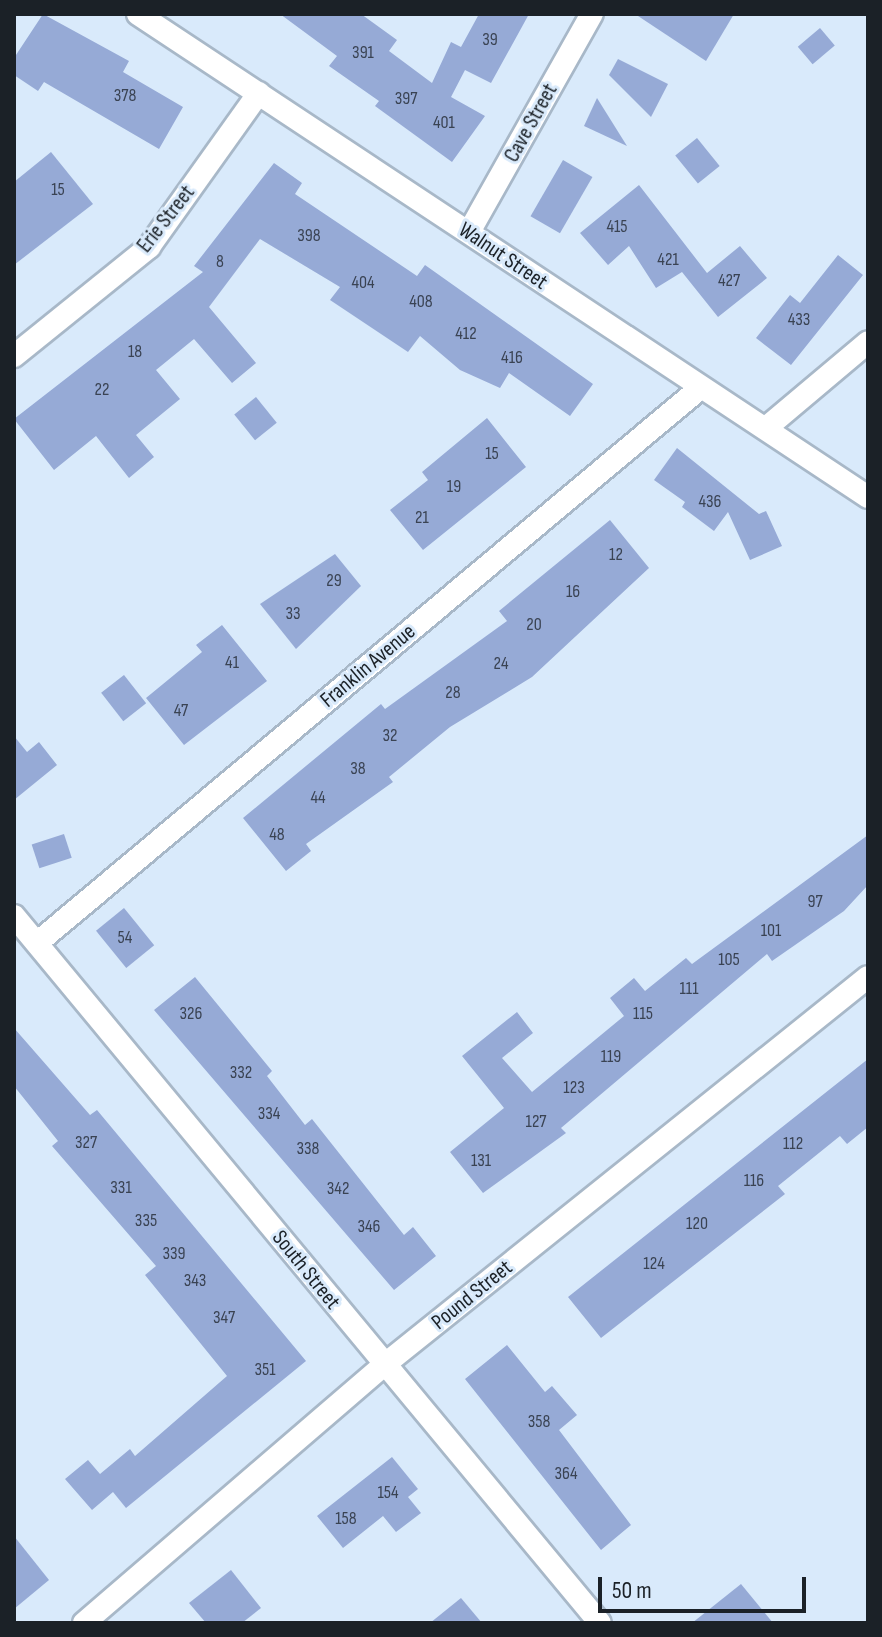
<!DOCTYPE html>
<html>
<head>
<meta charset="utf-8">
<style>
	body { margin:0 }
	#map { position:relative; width:882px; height:1637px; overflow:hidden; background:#d9eafb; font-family:"Sofia Sans Condensed",sans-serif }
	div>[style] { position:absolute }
	.building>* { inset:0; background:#96aad6; transform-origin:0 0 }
	.roads { filter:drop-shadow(2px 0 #a8b8c8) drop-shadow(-2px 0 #a8b8c8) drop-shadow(0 2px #a8b8c8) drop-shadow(0 -2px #a8b8c8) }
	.minor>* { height:22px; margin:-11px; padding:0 11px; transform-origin:11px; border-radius:11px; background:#fff }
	span { translate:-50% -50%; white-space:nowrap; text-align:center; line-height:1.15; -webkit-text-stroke:6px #d9eafb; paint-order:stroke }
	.number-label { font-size:18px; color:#3a4353 }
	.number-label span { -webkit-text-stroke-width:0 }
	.street-label { font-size:22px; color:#1b2127 }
	.frame { position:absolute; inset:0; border:16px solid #1b2127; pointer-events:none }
	.scale { position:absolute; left:598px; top:1577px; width:208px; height:36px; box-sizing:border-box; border:4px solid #1b2127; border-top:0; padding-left:10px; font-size:24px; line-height:28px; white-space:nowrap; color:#1b2127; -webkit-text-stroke:6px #d9eafb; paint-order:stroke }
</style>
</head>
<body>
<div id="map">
	<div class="building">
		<i style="clip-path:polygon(43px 14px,129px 61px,123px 72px,183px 107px,159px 149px,44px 82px,38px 91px,14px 75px,14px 58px)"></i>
		<i style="clip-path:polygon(280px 14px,361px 14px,397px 40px,389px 51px,432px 83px,451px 42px,461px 47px,479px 14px,529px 14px,491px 83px,465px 70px,451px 97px,485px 116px,452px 162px,375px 106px,379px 101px,329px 66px,337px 56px)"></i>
		<i style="clip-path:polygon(635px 14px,734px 14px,706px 61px)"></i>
		<i style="left:820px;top:28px;width:23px;height:29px;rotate:50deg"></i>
		<i style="clip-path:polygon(618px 59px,668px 84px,651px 117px,609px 75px)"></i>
		<i style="clip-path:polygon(597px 98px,627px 146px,584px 126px)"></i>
		<i style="left:697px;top:138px;width:36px;height:28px;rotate:51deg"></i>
		<i style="clip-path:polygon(51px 152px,93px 204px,14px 265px,14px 182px)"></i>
		<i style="left:563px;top:160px;width:34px;height:65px;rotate:30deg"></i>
		<i style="clip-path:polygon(274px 163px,302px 183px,295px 194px,417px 276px,425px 265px,593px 384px,570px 416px,509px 373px,500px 388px,460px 370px,420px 336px,408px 352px,330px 300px,340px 287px,260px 239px,209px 307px,256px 363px,232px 383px,194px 339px,156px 370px,180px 399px,136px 435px,154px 457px,129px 478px,96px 436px,54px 470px,14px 419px,203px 272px,194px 266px)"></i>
		<i style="clip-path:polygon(639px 185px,707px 273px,740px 246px,767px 278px,718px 317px,682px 272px,656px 288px,629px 246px,608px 265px,580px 233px)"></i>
		<i style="clip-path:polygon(838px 255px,863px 275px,791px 365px,756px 338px,790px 295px,800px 303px)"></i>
		<i style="left:256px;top:397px;width:33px;height:28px;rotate:51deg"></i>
		<i style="clip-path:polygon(487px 418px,526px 467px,423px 550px,390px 510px,428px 480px,422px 472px)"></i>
		<i style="clip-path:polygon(677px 448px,759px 514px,766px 511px,782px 546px,750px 560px,728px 512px,714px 531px,682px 507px,685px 502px,654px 480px)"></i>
		<i style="clip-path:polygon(610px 520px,649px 568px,532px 677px,450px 727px,389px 777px,393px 782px,306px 844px,311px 851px,286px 871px,243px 818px,381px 704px,385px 709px,507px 621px,499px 611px)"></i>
		<i style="clip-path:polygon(335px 554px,361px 586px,296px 649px,260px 604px)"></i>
		<i style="clip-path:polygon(222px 625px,267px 681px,184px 745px,146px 698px,202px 652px,196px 645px)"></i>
		<i style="left:124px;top:675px;width:36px;height:29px;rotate:52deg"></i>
		<i style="clip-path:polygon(14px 736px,27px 752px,39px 742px,57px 765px,14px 800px)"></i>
		<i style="left:64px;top:834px;width:25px;height:34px;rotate:72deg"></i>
		<i style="clip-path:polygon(868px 835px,868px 885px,844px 911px,772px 961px,767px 954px,561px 1128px,566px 1133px,483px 1193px,450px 1152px,504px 1108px,462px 1056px,517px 1012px,533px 1033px,502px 1058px,532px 1092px,624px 1016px,610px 998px,634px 978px,645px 991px,686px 958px,692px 964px)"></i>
		<i style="left:124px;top:908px;width:48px;height:36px;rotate:51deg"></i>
		<i style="clip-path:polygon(195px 977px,272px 1071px,267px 1076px,305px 1125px,312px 1119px,404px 1235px,413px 1227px,436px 1256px,394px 1290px,154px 1010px)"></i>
		<i style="clip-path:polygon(14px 1028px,90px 1115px,97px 1110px,306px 1361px,126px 1508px,113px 1492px,92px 1510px,65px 1479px,88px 1460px,100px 1474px,130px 1449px,135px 1456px,227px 1376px,145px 1275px,156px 1266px,52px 1146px,58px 1141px,14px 1086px)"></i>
		<i style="clip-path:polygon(868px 1059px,868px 1127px,847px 1144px,840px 1136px,778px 1186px,785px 1194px,601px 1338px,568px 1297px)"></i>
		<i style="clip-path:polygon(507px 1345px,545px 1392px,552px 1386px,577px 1415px,559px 1430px,631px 1525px,601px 1550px,465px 1379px)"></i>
		<i style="clip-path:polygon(392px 1457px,418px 1489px,408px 1497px,421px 1513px,396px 1532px,383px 1516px,343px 1548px,317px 1516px)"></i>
		<i style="clip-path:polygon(14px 1536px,49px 1580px,14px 1609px)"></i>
		<i style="clip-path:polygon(231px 1570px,261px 1608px,242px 1623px,206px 1623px,189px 1603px)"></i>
		<i style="clip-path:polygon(741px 1584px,773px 1623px,692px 1623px)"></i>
		<i style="clip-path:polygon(461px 1598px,482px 1623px,430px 1623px)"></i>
	</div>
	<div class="roads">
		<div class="minor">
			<i style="left:138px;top:14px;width:875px;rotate:33.49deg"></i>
			<i style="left:469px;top:232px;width:250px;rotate:-60.6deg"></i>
			<i style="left:14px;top:356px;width:174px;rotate:-38.9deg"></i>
			<i style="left:149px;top:247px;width:189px;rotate:-54.5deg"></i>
			<i style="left:766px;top:428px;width:133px;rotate:-40.1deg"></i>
			<i style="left:14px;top:916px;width:918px;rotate:50.35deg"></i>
			<i style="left:37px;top:943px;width:863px;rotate:-39.92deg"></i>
			<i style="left:84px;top:1623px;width:396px;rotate:-40.7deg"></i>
			<i style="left:384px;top:1365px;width:620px;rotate:-38.72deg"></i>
		</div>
	</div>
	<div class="number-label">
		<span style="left:490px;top:40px">39</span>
		<span style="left:363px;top:53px">391</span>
		<span style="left:125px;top:96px">378</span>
		<span style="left:406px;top:99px">397</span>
		<span style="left:444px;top:123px">401</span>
		<span style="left:58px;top:190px">15</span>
		<span style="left:617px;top:227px">415</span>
		<span style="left:309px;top:236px">398</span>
		<span style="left:668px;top:260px">421</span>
		<span style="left:220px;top:262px">8</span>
		<span style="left:729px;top:281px">427</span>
		<span style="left:363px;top:283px">404</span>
		<span style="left:421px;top:302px">408</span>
		<span style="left:799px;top:320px">433</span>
		<span style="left:466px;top:334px">412</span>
		<span style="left:135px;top:352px">18</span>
		<span style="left:512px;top:358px">416</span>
		<span style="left:102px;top:390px">22</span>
		<span style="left:492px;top:454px">15</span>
		<span style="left:454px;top:487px">19</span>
		<span style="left:710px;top:502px">436</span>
		<span style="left:422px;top:518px">21</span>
		<span style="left:616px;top:555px">12</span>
		<span style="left:334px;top:581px">29</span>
		<span style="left:573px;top:592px">16</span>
		<span style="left:293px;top:614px">33</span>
		<span style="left:534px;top:625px">20</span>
		<span style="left:232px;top:663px">41</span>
		<span style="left:501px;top:664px">24</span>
		<span style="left:453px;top:693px">28</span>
		<span style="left:181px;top:711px">47</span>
		<span style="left:390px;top:736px">32</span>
		<span style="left:358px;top:769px">38</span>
		<span style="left:318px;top:798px">44</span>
		<span style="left:277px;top:835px">48</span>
		<span style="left:815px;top:902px">97</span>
		<span style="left:771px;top:931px">101</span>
		<span style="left:125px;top:938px">54</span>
		<span style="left:729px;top:960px">105</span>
		<span style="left:689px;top:989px">111</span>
		<span style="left:191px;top:1014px">326</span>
		<span style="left:643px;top:1014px">115</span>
		<span style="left:611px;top:1057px">119</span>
		<span style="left:241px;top:1073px">332</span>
		<span style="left:574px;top:1088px">123</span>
		<span style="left:269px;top:1114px">334</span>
		<span style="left:536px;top:1122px">127</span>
		<span style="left:86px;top:1143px">327</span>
		<span style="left:793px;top:1144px">112</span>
		<span style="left:308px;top:1149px">338</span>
		<span style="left:481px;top:1161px">131</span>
		<span style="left:754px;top:1181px">116</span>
		<span style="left:121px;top:1188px">331</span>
		<span style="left:338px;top:1189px">342</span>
		<span style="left:146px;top:1221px">335</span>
		<span style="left:697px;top:1224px">120</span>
		<span style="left:369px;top:1227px">346</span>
		<span style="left:174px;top:1254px">339</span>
		<span style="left:654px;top:1264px">124</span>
		<span style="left:195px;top:1281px">343</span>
		<span style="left:224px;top:1318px">347</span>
		<span style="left:265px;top:1370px">351</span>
		<span style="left:539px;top:1422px">358</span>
		<span style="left:566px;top:1474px">364</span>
		<span style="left:388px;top:1493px">154</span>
		<span style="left:346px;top:1519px">158</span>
	</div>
	<div class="street-label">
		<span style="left:531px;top:123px;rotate:-61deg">Cave Street</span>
		<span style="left:166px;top:219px;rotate:-52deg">Erie Street</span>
		<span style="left:503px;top:256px;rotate:34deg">Walnut Street</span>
		<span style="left:368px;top:666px;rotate:-40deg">Franklin Avenue</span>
		<span style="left:306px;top:1270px;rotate:51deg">South Street</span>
		<span style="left:472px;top:1295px;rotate:-39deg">Pound Street</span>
	</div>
	<div class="frame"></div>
	<div class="scale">50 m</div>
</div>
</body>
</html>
